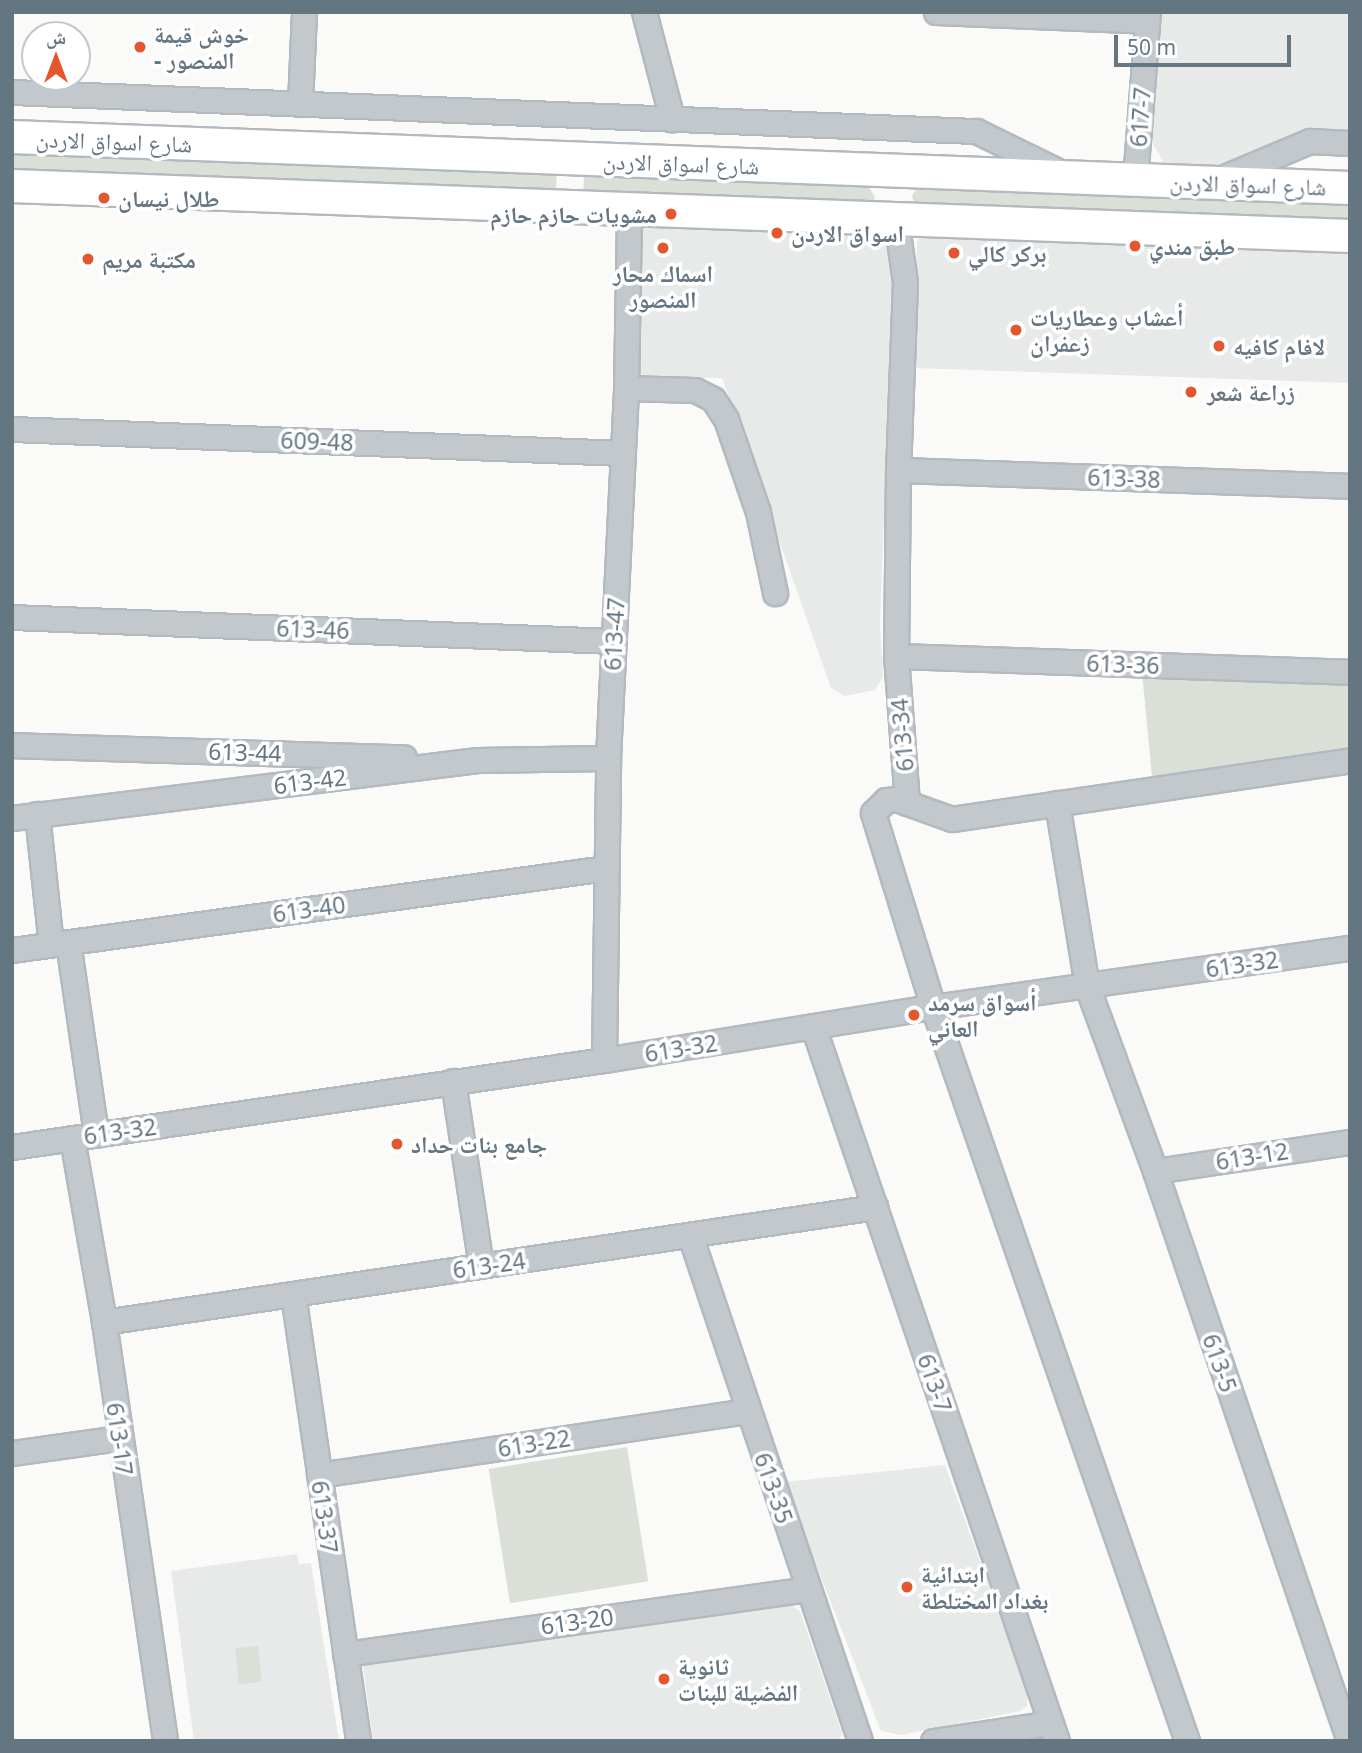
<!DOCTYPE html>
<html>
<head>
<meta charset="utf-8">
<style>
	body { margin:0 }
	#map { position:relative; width:1362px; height:1753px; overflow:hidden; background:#fafaf8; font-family:"Noto Sans","Noto Naskh Arabic",sans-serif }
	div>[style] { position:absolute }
	.built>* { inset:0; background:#e8e9e9 }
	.green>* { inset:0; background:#dadfd7; transform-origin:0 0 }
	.roads { filter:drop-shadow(2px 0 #b3babf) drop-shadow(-2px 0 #b3babf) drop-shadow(0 2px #b3babf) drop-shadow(0 -2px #b3babf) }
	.minor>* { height:23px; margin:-11.5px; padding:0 11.5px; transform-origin:11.5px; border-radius:11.5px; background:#c3c8cc }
	.secondary>* { height:32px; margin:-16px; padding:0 16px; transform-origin:16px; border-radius:16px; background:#fff }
	.dots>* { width:19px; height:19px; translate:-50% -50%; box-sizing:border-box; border:4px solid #fff; border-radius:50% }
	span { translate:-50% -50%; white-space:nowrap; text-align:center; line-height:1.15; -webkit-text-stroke:7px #fff; paint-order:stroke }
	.poi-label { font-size:23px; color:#657683; font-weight:700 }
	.left { translate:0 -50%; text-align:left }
	.right { translate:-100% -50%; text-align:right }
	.street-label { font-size:23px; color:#657683 }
	.frame { position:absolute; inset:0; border:14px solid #657683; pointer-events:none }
	.north { position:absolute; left:21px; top:21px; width:70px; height:70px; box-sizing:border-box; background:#fff; border:2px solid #c1c8cd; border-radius:50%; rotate:0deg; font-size:19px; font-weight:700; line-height:28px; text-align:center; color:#657683 }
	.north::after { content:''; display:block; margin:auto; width:24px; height:32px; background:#e4572e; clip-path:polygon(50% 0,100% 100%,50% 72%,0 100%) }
	.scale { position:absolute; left:1114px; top:35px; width:177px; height:32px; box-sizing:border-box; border:4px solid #657683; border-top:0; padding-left:9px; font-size:21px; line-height:24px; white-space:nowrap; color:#657683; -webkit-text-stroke:5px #fff; paint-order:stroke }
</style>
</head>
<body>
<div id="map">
	<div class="built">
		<i style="clip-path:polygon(1155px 12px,1350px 12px,1350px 131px,1318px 130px,1239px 164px,1201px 172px,1165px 165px,1153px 144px,1148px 118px)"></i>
		<i style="clip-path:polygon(646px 222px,887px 231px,894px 245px,880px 626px,883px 677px,875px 690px,845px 696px,831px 688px,722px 378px,637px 377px,639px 230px)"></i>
		<i style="clip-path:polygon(922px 234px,1350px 246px,1350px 383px,913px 368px,917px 241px)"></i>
		<i style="clip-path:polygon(945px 1465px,1027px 1691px,1027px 1706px,1020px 1711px,901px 1735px,881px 1731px,784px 1482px)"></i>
		<i style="clip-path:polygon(297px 1554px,299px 1564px,311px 1563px,339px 1741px,194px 1741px,171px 1571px)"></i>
		<i style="clip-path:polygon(787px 1603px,800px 1611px,842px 1733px,839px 1741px,373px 1741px,363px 1666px)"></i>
	</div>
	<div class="green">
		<i style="left:12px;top:152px;width:545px;height:22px;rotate:2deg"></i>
		<i style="clip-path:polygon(584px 175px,868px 186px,875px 197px,872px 205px,583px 197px)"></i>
		<i style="clip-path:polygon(918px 188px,1350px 204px,1350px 226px,915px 207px,912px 195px)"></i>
		<i style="clip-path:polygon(1142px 672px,1350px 682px,1350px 748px,1152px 777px)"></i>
		<i style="left:627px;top:1447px;width:136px;height:140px;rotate:81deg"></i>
		<i style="left:258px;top:1646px;width:36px;height:23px;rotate:84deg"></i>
	</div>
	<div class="roads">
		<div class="minor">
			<i style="left:644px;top:12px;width:111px;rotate:75.3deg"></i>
			<i style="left:936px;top:12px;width:211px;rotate:2.4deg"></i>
			<i style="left:12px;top:92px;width:965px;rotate:2.32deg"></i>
			<i style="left:976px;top:131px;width:98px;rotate:26deg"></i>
			<i style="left:300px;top:104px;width:92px;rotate:-87.5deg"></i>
			<i style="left:1135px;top:180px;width:169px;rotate:-85.6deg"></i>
			<i style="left:1217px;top:180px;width:101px;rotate:-22.8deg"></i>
			<i style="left:1310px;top:141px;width:40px;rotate:2.9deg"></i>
			<i style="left:896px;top:219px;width:64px;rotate:81.9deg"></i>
			<i style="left:905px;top:282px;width:188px;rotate:92.1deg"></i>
			<i style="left:898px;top:470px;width:186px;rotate:90.6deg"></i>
			<i style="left:896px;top:656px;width:147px;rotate:85.7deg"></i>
			<i style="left:907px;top:803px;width:48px;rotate:19.6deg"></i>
			<i style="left:952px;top:819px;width:402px;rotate:-8.4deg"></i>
			<i style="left:626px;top:388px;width:69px;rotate:1.7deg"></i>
			<i style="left:695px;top:390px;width:20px;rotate:27deg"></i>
			<i style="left:713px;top:399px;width:24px;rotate:57deg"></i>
			<i style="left:726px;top:419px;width:98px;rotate:71deg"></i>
			<i style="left:758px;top:512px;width:83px;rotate:78.1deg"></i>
			<i style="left:12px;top:429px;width:610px;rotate:2.25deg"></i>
			<i style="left:898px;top:470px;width:452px;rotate:2deg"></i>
			<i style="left:12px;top:617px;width:601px;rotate:2.29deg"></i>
			<i style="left:896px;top:656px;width:454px;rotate:2deg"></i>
			<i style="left:12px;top:745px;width:392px;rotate:1.8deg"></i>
			<i style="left:907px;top:803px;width:10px;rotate:-156deg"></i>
			<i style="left:898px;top:799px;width:12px;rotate:175deg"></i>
			<i style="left:886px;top:800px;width:18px;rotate:135deg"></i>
			<i style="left:873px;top:813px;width:203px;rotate:72.8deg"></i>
			<i style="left:933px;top:1007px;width:777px;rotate:70.91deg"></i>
			<i style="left:1057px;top:803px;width:185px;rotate:80.7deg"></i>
			<i style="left:1087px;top:986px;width:197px;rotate:69.8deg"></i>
			<i style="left:1155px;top:1171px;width:602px;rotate:71.2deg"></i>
			<i style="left:37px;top:814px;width:131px;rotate:83.9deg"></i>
			<i style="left:12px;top:818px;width:469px;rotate:-7.1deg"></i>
			<i style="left:477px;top:760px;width:131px;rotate:-0.9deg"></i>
			<i style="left:68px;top:942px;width:195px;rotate:81.7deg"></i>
			<i style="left:12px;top:950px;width:600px;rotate:-7.86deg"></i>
			<i style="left:813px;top:1026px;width:755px;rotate:71.16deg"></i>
			<i style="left:604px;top:1060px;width:302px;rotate:-89.2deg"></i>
			<i style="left:608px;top:758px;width:370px;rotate:-87.2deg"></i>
			<i style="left:626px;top:388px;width:180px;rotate:-89deg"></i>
			<i style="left:453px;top:1081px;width:187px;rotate:81.4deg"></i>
			<i style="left:72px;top:1138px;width:187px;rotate:80.1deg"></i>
			<i style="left:104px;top:1322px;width:423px;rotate:81.7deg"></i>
			<i style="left:12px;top:1147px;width:598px;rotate:-8.36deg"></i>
			<i style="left:604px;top:1060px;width:333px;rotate:-9.2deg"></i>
			<i style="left:933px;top:1007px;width:421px;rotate:-8.1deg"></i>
			<i style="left:1155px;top:1171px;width:197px;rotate:-8.5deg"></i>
			<i style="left:690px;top:1235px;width:534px;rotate:71.43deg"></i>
			<i style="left:293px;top:1294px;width:452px;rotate:81.7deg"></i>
			<i style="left:104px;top:1322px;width:780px;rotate:-8.48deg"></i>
			<i style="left:12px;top:1453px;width:108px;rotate:-8deg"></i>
			<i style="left:319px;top:1475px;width:434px;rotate:-8.5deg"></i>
			<i style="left:345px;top:1654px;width:468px;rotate:-8deg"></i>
			<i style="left:933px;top:1741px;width:119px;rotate:-8.7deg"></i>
		</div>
		<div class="secondary">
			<i style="left:12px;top:137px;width:1339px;rotate:2.18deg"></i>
			<i style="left:12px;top:186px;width:1339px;rotate:2.14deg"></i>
		</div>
	</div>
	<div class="dots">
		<i style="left:140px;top:47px;background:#e4572e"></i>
		<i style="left:104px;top:198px;background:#e4572e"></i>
		<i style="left:671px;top:214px;background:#e4572e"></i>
		<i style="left:777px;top:233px;background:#e4572e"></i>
		<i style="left:1135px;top:246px;background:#e4572e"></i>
		<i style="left:663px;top:248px;background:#e4572e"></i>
		<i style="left:954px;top:253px;background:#e4572e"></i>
		<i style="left:88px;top:259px;background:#e4572e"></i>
		<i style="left:1016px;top:330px;background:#e4572e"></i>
		<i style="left:1219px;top:346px;background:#e4572e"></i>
		<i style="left:1191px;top:392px;background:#e4572e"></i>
		<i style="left:914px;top:1015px;background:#e4572e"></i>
		<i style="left:397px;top:1144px;background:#e4572e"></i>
		<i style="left:907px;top:1587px;background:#e4572e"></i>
		<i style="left:664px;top:1679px;background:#e4572e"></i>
	</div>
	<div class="poi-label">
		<span class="left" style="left:154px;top:47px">خوش قيمة<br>- المنصور</span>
		<span class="left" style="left:118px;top:198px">طلال نيسان</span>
		<span class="right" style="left:657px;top:214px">مشويات حازم حازم</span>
		<span class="left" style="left:791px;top:233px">اسواق الاردن</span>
		<span class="left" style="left:1149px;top:246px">طبق مندي</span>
		<span class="left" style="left:968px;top:253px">بركر كالي</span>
		<span class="left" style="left:102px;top:259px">مكتبة مريم</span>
		<span style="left:663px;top:286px">اسماك محار<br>المنصور</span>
		<span class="left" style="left:1030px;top:330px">أعشاب وعطاريات<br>زعفران</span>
		<span class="left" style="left:1233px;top:346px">لافام كافيه</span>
		<span class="left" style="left:1207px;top:392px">زراعة شعر</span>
		<span class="left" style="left:928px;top:1015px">أسواق سرمد<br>العاني</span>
		<span class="left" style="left:411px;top:1144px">جامع بنات حداد</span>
		<span class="left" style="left:921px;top:1587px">ابتدائية<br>بغداد المختلطة</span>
		<span class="left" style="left:678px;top:1679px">ثانوية<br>الفضيلة للبنات</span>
	</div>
	<div class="street-label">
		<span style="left:1140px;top:117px;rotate:-86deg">617-7</span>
		<span style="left:114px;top:141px;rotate:2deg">شارع اسواق الاردن</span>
		<span style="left:681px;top:163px;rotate:2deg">شارع اسواق الاردن</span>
		<span style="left:1248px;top:184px;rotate:2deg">شارع اسواق الاردن</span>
		<span style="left:317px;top:441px;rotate:2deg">609-48</span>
		<span style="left:1124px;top:478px;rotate:2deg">613-38</span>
		<span style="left:313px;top:629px;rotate:2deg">613-46</span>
		<span style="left:614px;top:634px;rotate:-87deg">613-47</span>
		<span style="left:1123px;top:664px;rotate:2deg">613-36</span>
		<span style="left:902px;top:735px;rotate:-95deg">613-34</span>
		<span style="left:245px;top:752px;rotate:2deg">613-44</span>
		<span style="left:310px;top:781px;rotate:-7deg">613-42</span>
		<span style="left:309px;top:909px;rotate:-8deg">613-40</span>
		<span style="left:1242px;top:964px;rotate:-8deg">613-32</span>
		<span style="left:681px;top:1048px;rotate:-9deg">613-32</span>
		<span style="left:120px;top:1131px;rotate:-8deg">613-32</span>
		<span style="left:1252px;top:1156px;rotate:-9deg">613-12</span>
		<span style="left:489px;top:1265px;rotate:-8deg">613-24</span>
		<span style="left:1220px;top:1363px;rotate:71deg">613-5</span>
		<span style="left:935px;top:1383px;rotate:71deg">613-7</span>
		<span style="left:120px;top:1439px;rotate:82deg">613-17</span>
		<span style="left:534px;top:1443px;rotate:-9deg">613-22</span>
		<span style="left:774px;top:1488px;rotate:71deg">613-35</span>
		<span style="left:325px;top:1517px;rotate:82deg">613-37</span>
		<span style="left:577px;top:1621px;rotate:-8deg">613-20</span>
	</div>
	<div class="frame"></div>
	<div class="north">ش</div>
	<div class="scale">50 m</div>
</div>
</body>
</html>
